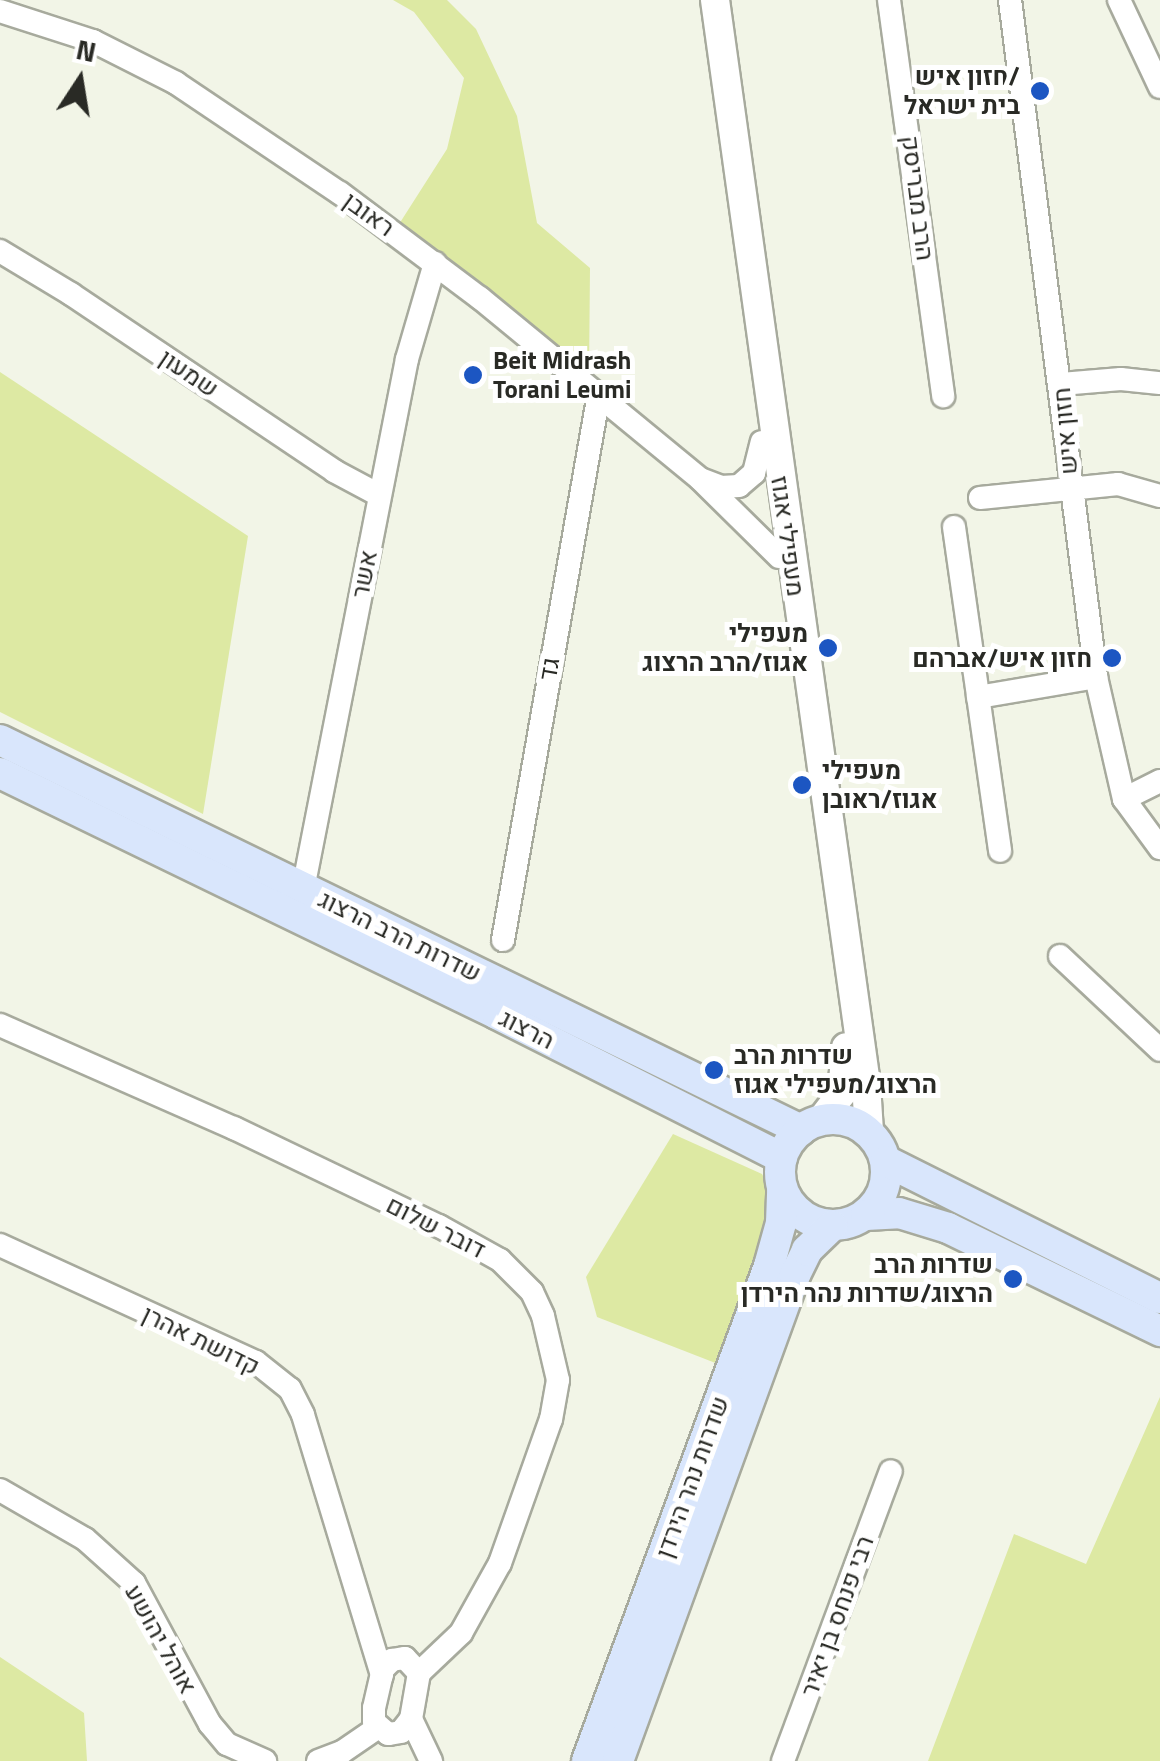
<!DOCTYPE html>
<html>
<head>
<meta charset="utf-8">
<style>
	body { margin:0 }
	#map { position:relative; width:1160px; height:1761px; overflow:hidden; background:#f2f5e7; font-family:"Titillium Web",Heebo,sans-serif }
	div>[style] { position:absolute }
	.green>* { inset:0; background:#dde9a3 }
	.roads { filter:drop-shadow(2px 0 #a7aa9d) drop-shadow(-2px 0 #a7aa9d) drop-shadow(0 2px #a7aa9d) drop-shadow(0 -2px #a7aa9d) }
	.minor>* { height:22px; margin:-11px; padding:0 11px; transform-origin:11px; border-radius:11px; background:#fff }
	.tertiary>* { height:28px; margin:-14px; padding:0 14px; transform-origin:14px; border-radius:14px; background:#fff }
	.secondary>* { height:30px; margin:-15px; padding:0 15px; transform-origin:15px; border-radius:15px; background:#d9e6fc }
	.secondary>.ring { margin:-15px; padding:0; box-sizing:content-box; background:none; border:30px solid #d9e6fc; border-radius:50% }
	.dots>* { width:28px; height:28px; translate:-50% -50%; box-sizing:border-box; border:5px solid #fff; border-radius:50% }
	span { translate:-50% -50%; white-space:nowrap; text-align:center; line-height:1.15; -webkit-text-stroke:10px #fff; paint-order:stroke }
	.poi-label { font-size:25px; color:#292a25; font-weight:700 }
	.right { translate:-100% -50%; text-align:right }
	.left { translate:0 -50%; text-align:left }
	.street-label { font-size:25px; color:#292a25 }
	.north { position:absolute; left:30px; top:30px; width:100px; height:100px; -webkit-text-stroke:8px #fff; paint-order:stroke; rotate:12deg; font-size:28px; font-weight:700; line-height:40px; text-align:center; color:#292a25 }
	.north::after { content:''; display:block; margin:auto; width:35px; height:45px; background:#292a25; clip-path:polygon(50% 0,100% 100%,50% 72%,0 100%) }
</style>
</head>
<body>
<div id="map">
	<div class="green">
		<i style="clip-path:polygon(393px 0,447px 0,476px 29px,517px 116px,537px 223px,590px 268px,589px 375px,394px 232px,447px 149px,464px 78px,414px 12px)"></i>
		<i style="clip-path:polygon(0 372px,248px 536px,203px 814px,0 712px)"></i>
		<i style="clip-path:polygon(673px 1134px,762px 1174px,773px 1194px,772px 1221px,718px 1364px,597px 1317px,586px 1277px)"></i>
		<i style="clip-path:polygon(1160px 1397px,1160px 1761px,928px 1761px,1014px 1534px,1086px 1564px)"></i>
		<i style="clip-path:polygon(0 1657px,84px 1713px,87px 1761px,0 1761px)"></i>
	</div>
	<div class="roads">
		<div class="minor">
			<i style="left:889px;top:0;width:400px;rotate:82.2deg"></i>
			<i style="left:1010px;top:0;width:682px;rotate:82.76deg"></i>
			<i style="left:1096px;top:677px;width:125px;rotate:77.1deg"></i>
			<i style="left:1124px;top:799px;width:61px;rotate:53.7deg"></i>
			<i style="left:1119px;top:0;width:96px;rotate:64.8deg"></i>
			<i style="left:0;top:11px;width:98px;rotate:17.9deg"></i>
			<i style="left:93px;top:41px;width:93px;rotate:26.8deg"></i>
			<i style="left:176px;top:83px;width:197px;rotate:33.9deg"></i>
			<i style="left:340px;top:193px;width:175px;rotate:36.9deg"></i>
			<i style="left:480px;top:298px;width:285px;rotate:39.4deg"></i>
			<i style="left:700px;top:479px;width:111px;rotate:44.6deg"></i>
			<i style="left:0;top:251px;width:83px;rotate:31.2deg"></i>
			<i style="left:71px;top:294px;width:317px;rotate:33.9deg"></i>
			<i style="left:334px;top:471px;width:51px;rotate:28.1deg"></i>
			<i style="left:1061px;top:384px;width:60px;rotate:-4.8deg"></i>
			<i style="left:1121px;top:379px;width:39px;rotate:6deg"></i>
			<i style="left:703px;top:480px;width:19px;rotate:21deg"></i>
			<i style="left:721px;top:487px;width:18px;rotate:-3deg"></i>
			<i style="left:739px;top:486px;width:20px;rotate:-41deg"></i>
			<i style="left:754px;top:473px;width:32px;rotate:-76deg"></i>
			<i style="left:980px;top:498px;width:139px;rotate:-5.8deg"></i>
			<i style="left:1118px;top:484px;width:44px;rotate:15.9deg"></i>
			<i style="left:954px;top:527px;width:327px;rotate:81.9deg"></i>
			<i style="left:978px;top:697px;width:120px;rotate:-9.6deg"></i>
			<i style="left:1124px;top:799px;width:40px;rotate:-26.6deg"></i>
			<i style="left:303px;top:889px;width:540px;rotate:-78.9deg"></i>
			<i style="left:407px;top:359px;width:100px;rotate:-73.7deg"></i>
			<i style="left:503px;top:940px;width:549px;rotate:-80.04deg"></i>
			<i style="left:1060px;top:956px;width:137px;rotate:43.2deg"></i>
			<i style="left:0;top:1025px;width:256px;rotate:23.8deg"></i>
			<i style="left:234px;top:1128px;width:227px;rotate:25.6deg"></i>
			<i style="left:439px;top:1226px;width:70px;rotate:29.1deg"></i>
			<i style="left:500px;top:1260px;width:45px;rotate:45deg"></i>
			<i style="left:532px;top:1292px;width:26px;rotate:65deg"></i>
			<i style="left:543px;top:1316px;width:66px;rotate:76.8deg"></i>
			<i style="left:558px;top:1380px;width:40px;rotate:100deg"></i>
			<i style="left:551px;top:1419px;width:153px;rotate:109.5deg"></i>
			<i style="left:500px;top:1563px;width:80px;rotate:119.1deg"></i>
			<i style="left:461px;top:1633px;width:58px;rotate:136.4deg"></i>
			<i style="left:0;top:1245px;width:281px;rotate:24.6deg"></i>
			<i style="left:256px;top:1362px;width:43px;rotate:38.5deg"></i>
			<i style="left:290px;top:1389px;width:29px;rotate:63deg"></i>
			<i style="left:303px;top:1415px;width:272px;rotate:73.1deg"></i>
			<i style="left:0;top:1490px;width:98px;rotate:30deg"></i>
			<i style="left:85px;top:1539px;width:66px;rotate:41.9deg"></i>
			<i style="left:134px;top:1583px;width:160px;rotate:61.7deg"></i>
			<i style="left:210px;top:1724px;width:26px;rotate:50deg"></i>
			<i style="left:227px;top:1744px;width:42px;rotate:24.1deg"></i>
			<i style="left:405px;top:1658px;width:21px;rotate:47deg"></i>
			<i style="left:419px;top:1673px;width:47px;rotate:99.9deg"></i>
			<i style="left:411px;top:1719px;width:16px;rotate:128deg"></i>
			<i style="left:401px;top:1732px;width:13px;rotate:171deg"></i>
			<i style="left:388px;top:1734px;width:18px;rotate:-139deg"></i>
			<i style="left:374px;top:1722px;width:14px;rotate:-90deg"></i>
			<i style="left:374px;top:1708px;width:40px;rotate:-77deg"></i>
			<i style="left:383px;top:1669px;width:13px;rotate:-45deg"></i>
			<i style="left:392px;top:1660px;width:13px;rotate:-9deg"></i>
			<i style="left:411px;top:1719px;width:47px;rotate:64.5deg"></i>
			<i style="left:318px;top:1761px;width:26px;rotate:-21deg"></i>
			<i style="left:342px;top:1752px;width:42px;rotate:-34.4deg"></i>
			<i style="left:783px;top:1761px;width:309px;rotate:-69.6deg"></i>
		</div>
		<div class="tertiary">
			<i style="left:715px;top:0;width:1094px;rotate:82.07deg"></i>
			<i style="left:866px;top:1084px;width:48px;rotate:86.4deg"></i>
			<i style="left:821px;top:1120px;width:34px;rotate:-52deg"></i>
			<i style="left:842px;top:1093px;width:46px;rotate:-85deg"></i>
		</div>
		<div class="secondary">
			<i style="left:0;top:740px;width:891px;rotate:25.96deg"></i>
			<i style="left:0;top:773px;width:552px;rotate:25.87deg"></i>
			<i style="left:497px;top:1014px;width:319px;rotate:26.8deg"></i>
			<i class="ring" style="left:780px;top:1119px;width:76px;height:76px"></i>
			<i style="left:886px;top:1161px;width:306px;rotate:26.6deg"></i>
			<i style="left:866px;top:1215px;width:33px;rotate:-3deg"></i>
			<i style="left:899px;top:1213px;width:51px;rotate:17deg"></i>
			<i style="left:948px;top:1228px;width:236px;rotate:25.9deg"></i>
			<i style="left:587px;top:1761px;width:527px;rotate:-69.81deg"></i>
			<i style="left:769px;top:1266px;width:45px;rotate:-74.4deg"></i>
			<i style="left:781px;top:1223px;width:34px;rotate:-88deg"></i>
			<i style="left:618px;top:1761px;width:517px;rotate:-69.99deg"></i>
			<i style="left:795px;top:1275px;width:28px;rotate:-64deg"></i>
			<i style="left:807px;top:1250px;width:35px;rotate:-44deg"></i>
		</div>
	</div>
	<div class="dots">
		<i style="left:1040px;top:91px;background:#1c56c2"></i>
		<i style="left:473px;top:375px;background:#1c56c2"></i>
		<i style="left:828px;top:648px;background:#1c56c2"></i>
		<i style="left:1112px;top:658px;background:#1c56c2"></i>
		<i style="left:802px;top:785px;background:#1c56c2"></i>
		<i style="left:714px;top:1070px;background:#1c56c2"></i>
		<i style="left:1013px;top:1279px;background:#1c56c2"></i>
	</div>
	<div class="poi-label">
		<span class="right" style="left:1020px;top:91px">חזון איש/<br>בית ישראל</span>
		<span class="left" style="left:493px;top:375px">Beit Midrash<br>Torani Leumi</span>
		<span class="right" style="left:808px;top:648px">מעפילי<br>אגוז/הרב הרצוג</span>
		<span class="right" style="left:1092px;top:658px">חזון איש/אברהם</span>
		<span class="left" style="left:822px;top:785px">מעפילי<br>אגוז/ראובן</span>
		<span class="left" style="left:734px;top:1070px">שדרות הרב<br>הרצוג/מעפילי אגוז</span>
		<span class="right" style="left:993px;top:1279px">שדרות הרב<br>הרצוג/שדרות נהר הירדן</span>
	</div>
	<div class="street-label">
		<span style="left:918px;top:198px;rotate:83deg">הרב מבריסק</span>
		<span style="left:369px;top:214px;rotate:36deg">ראובן</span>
		<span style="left:189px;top:373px;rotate:34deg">שמעון</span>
		<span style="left:1065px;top:431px;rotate:-95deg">חזון איש</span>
		<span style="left:788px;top:536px;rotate:82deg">מעפילי אגוז</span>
		<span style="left:364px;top:574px;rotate:-79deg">אשר</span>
		<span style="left:549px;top:669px;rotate:-80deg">גד</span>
		<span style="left:400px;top:936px;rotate:26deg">שדרות הרב הרצוג</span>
		<span style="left:527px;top:1029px;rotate:27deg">הרצוג</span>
		<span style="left:436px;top:1227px;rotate:27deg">דובר שלום</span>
		<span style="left:201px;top:1340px;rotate:26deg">קדושת אהרן</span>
		<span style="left:692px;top:1477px;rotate:-70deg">שדרות נהר הירדן</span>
		<span style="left:837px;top:1616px;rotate:-70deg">רבי פנחס בן יאיר</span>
		<span style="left:161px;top:1639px;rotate:61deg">אוהל יהושע</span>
	</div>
	<div class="north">N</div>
</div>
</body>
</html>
